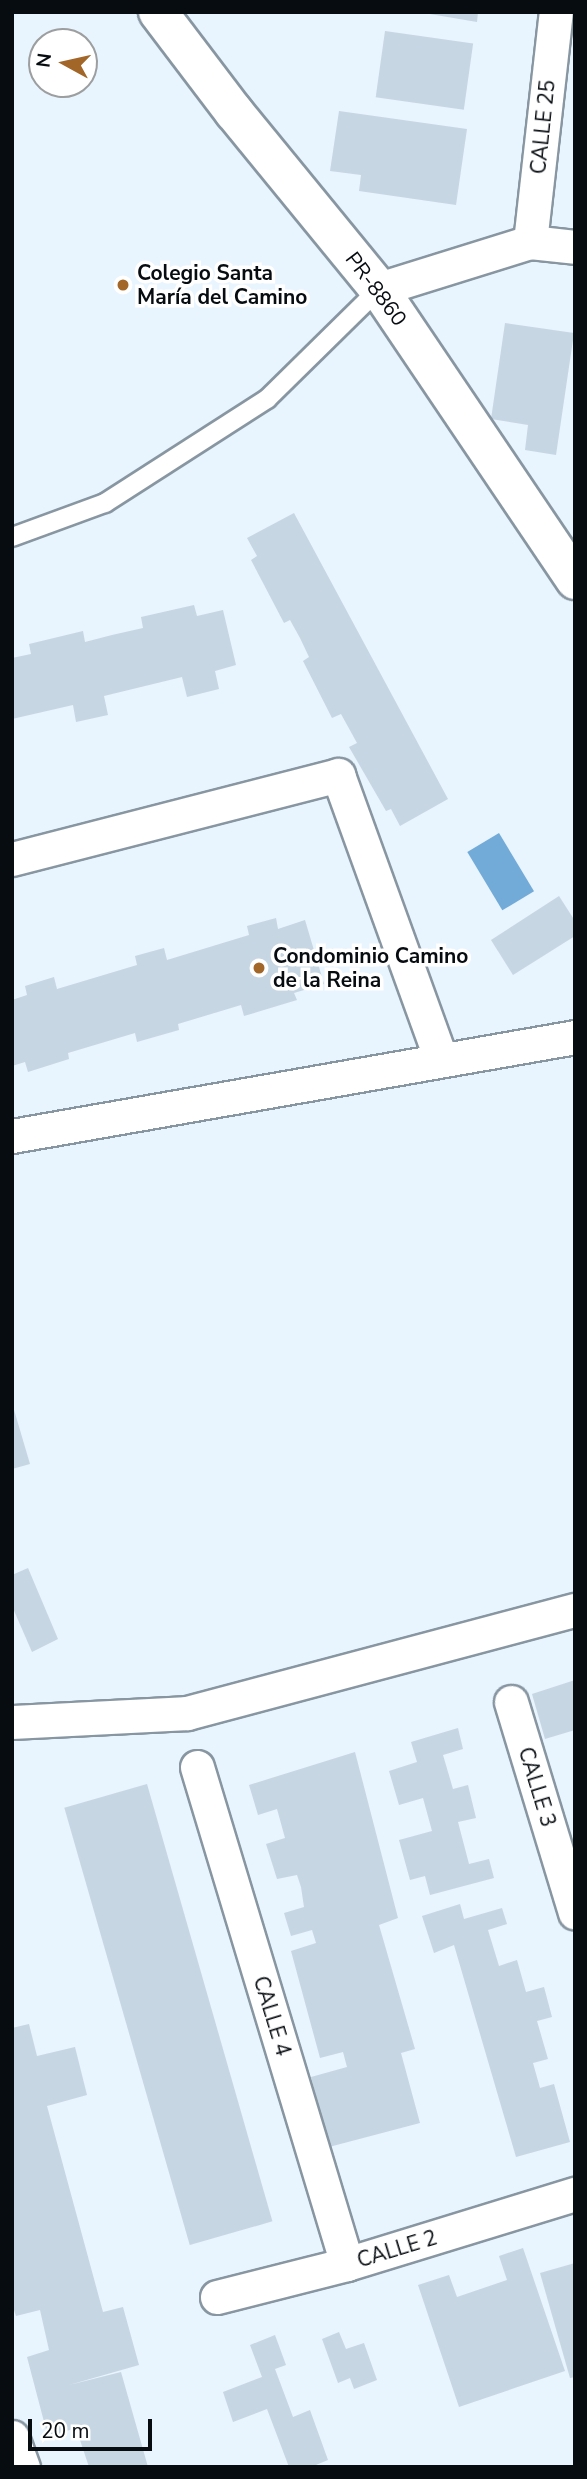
<!DOCTYPE html>
<html>
<head>
<meta charset="utf-8">
<style>
	body { margin:0 }
	#map { position:relative; width:587px; height:2479px; overflow:hidden; background:#e8f4fe; font-family:"Nunito Sans",sans-serif }
	div>[style] { position:absolute }
	.water>* { inset:0; background:#72abd7; transform-origin:0 0 }
	.building>* { inset:0; background:#c7d6e3; transform-origin:0 0 }
	.roads { filter:drop-shadow(2px 0 #8896a2) drop-shadow(-2px 0 #8896a2) drop-shadow(0 2px #8896a2) drop-shadow(0 -2px #8896a2) }
	.lane>* { height:18px; margin:-9px; padding:0 9px; transform-origin:9px; border-radius:9px; background:#fff }
	.street>* { height:33px; margin:-16.5px; padding:0 16.5px; transform-origin:16.5px; border-radius:16.5px; background:#fff }
	.secondary>* { height:38px; margin:-19px; padding:0 19px; transform-origin:19px; border-radius:19px; background:#fff }
	.dots>* { width:19px; height:19px; translate:-50% -50%; box-sizing:border-box; border:4px solid #fff; border-radius:50% }
	span { translate:-50% -50%; white-space:nowrap; text-align:center; line-height:1.15; -webkit-text-stroke:7px #fff; paint-order:stroke }
	.street-label { font-size:21px; color:#070c10 }
	.poi-label { font-size:21px; color:#070c10; font-weight:700 }
	.left { translate:0 -50%; text-align:left }
	.frame { position:absolute; inset:0; border:14px solid #070c10; pointer-events:none }
	.north { position:absolute; left:28px; top:28px; width:70px; height:70px; box-sizing:border-box; background:#fff; border:2px solid #9c9e9f; border-radius:50%; rotate:278deg; font-size:19px; font-weight:700; line-height:28px; text-align:center; color:#070c10 }
	.north::after { content:''; display:block; margin:auto; width:24px; height:32px; background:#a26628; clip-path:polygon(50% 0,100% 100%,50% 72%,0 100%) }
	.scale { position:absolute; left:28px; top:2419px; width:124px; height:32px; box-sizing:border-box; border:4px solid #070c10; border-top:0; padding-left:9px; font-size:21px; line-height:24px; white-space:nowrap; color:#070c10; -webkit-text-stroke:5px #fff; paint-order:stroke }
</style>
</head>
<body>
<div id="map">
	<div class="water">
		<i style="left:499px;top:833px;width:68px;height:37px;rotate:59deg"></i>
	</div>
	<div class="building">
		<i style="clip-path:polygon(418px 12px,478px 12px,477px 22px)"></i>
		<i style="left:385px;top:31px;width:89px;height:67px;rotate:8deg"></i>
		<i style="clip-path:polygon(339px 111px,467px 129px,456px 205px,359px 191px,361px 175px,330px 171px)"></i>
		<i style="clip-path:polygon(505px 323px,574px 333px,556px 455px,525px 450px,528px 425px,491px 419px)"></i>
		<i style="clip-path:polygon(294px 513px,448px 799px,400px 826px,391px 809px,386px 811px,349px 747px,357px 743px,341px 714px,332px 718px,303px 661px,309px 657px,300px 638px,290px 620px,284px 623px,251px 560px,257px 556px,247px 538px)"></i>
		<i style="clip-path:polygon(194px 605px,197px 616px,223px 610px,236px 665px,215px 671px,219px 689px,187px 697px,182px 677px,104px 696px,108px 715px,76px 722px,73px 705px,12px 719px,12px 658px,31px 654px,29px 644px,83px 631px,85px 642px,112px 635px,143px 628px,141px 617px)"></i>
		<i style="clip-path:polygon(559px 896px,575px 921px,575px 936px,513px 975px,491px 940px)"></i>
		<i style="clip-path:polygon(276px 918px,278px 929px,305px 920px,324px 984px,294px 993px,297px 1000px,244px 1016px,241px 1005px,178px 1024px,179px 1030px,137px 1042px,135px 1033px,68px 1053px,69px 1059px,28px 1072px,25px 1062px,12px 1066px,12px 1000px,27px 995px,25px 986px,54px 977px,57px 989px,137px 965px,135px 956px,164px 948px,167px 960px,249px 935px,247px 926px)"></i>
		<i style="clip-path:polygon(12px 1403px,30px 1464px,12px 1469px)"></i>
		<i style="clip-path:polygon(28px 1568px,58px 1639px,32px 1652px,12px 1606px,12px 1575px)"></i>
		<i style="clip-path:polygon(575px 1680px,575px 1730px,545px 1739px,532px 1694px)"></i>
		<i style="clip-path:polygon(458px 1728px,463px 1749px,443px 1755px,453px 1789px,468px 1785px,476px 1818px,458px 1822px,469px 1864px,489px 1859px,494px 1878px,430px 1895px,425px 1876px,410px 1880px,399px 1840px,432px 1831px,423px 1798px,399px 1805px,389px 1771px,417px 1762px,411px 1742px)"></i>
		<i style="clip-path:polygon(355px 1752px,398px 1918px,379px 1925px,415px 2049px,401px 2053px,420px 2123px,329px 2147px,311px 2077px,347px 2067px,343px 2052px,320px 2058px,291px 1951px,316px 1943px,312px 1930px,291px 1936px,284px 1913px,304px 1907px,301px 1887px,297px 1875px,277px 1879px,266px 1844px,285px 1838px,277px 1809px,258px 1815px,249px 1785px)"></i>
		<i style="left:147px;top:1784px;width:455px;height:86px;rotate:74deg"></i>
		<i style="clip-path:polygon(460px 1904px,464px 1919px,502px 1908px,507px 1924px,488px 1930px,499px 1966px,517px 1960px,526px 1992px,544px 1987px,552px 2017px,537px 2021px,548px 2059px,533px 2063px,540px 2088px,554px 2084px,570px 2142px,516px 2157px,454px 1945px,434px 1953px,422px 1916px)"></i>
		<i style="clip-path:polygon(29px 2024px,37px 2056px,75px 2047px,87px 2095px,47px 2106px,103px 2312px,123px 2307px,139px 2365px,69px 2385px,121px 2372px,148px 2467px,89px 2467px,76px 2428px,48px 2437px,27px 2357px,49px 2350px,40px 2310px,16px 2316px,12px 2304px,12px 2028px)"></i>
		<i style="clip-path:polygon(523px 2248px,565px 2371px,459px 2407px,418px 2285px,449px 2275px,457px 2297px,507px 2280px,499px 2256px)"></i>
		<i style="clip-path:polygon(575px 2263px,575px 2377px,570px 2378px,540px 2273px)"></i>
		<i style="clip-path:polygon(339px 2332px,346px 2349px,364px 2343px,377px 2380px,354px 2389px,350px 2378px,338px 2383px,322px 2339px)"></i>
		<i style="clip-path:polygon(275px 2335px,286px 2365px,275px 2369px,293px 2417px,310px 2410px,328px 2460px,311px 2467px,289px 2467px,267px 2409px,233px 2422px,223px 2392px,262px 2377px,250px 2345px)"></i>
	</div>
	<div class="roads">
		<div class="lane">
			<i style="left:12px;top:537px;width:99px;rotate:-20.1deg"></i>
			<i style="left:105px;top:503px;width:193px;rotate:-32.7deg"></i>
			<i style="left:267px;top:399px;width:157px;rotate:-44.5deg"></i>
		</div>
		<div class="street">
			<i style="left:530px;top:242px;width:231px;rotate:-83.6deg"></i>
			<i style="left:379px;top:289px;width:158px;rotate:-17.3deg"></i>
			<i style="left:530px;top:242px;width:45px;rotate:6.3deg"></i>
			<i style="left:12px;top:859px;width:337px;rotate:-14.4deg"></i>
			<i style="left:338px;top:775px;width:303px;rotate:70.1deg"></i>
			<i style="left:12px;top:1136px;width:572px;rotate:-9.97deg"></i>
			<i style="left:511px;top:1702px;width:220px;rotate:73.1deg"></i>
			<i style="left:12px;top:1722px;width:175px;rotate:-2.9deg"></i>
			<i style="left:187px;top:1713px;width:401px;rotate:-14.9deg"></i>
			<i style="left:197px;top:1767px;width:519px;rotate:73.21deg"></i>
			<i style="left:217px;top:2297px;width:134px;rotate:-14.2deg"></i>
			<i style="left:347px;top:2264px;width:239px;rotate:-17.1deg"></i>
			<i style="left:12px;top:2437px;width:32px;rotate:70deg"></i>
		</div>
		<div class="secondary">
			<i style="left:158px;top:12px;width:126px;rotate:52.8deg"></i>
			<i style="left:234px;top:112px;width:229px;rotate:50.7deg"></i>
			<i style="left:379px;top:289px;width:351px;rotate:56deg"></i>
		</div>
	</div>
	<div class="dots">
		<i style="left:123px;top:285px;background:#a26628"></i>
		<i style="left:259px;top:968px;background:#a26628"></i>
	</div>
	<div class="street-label">
		<span style="left:543px;top:127px;rotate:-84deg">CALLE 25</span>
		<span style="left:376px;top:289px;rotate:53deg">PR-8860</span>
		<span style="left:537px;top:1787px;rotate:73deg">CALLE 3</span>
		<span style="left:272px;top:2016px;rotate:73deg">CALLE 4</span>
		<span style="left:397px;top:2249px;rotate:-17deg">CALLE 2</span>
	</div>
	<div class="poi-label">
		<span class="left" style="left:137px;top:285px">Colegio Santa<br>María del Camino</span>
		<span class="left" style="left:273px;top:968px">Condominio Camino<br>de la Reina</span>
	</div>
	<div class="frame"></div>
	<div class="north">N</div>
	<div class="scale">20 m</div>
</div>
</body>
</html>
